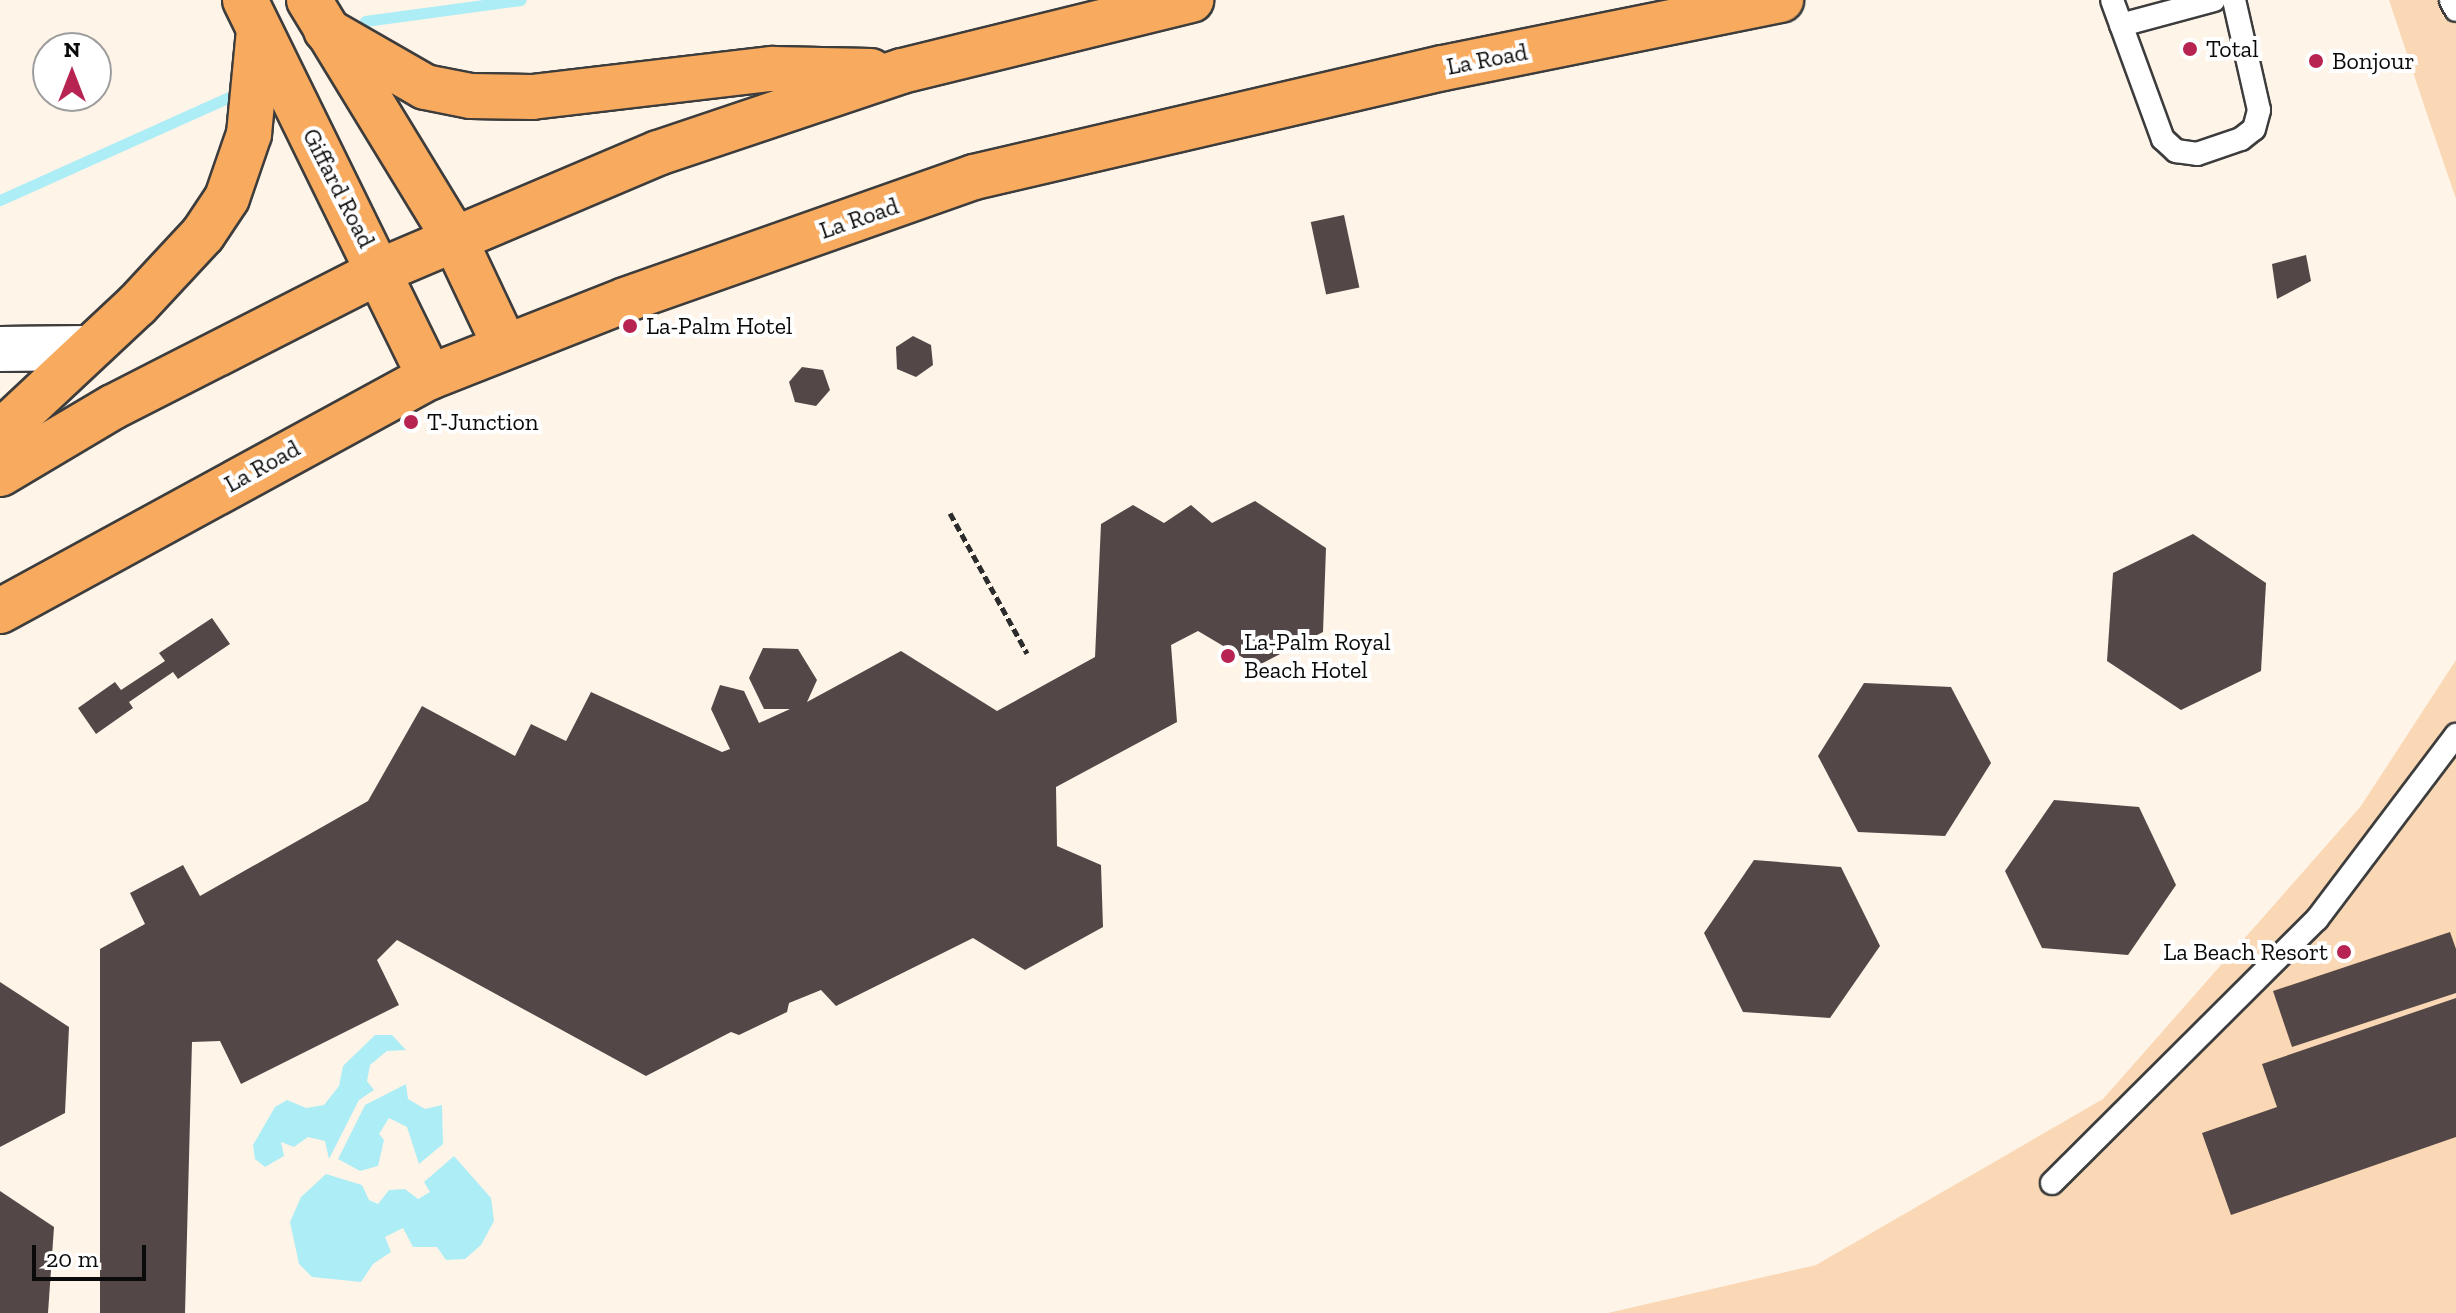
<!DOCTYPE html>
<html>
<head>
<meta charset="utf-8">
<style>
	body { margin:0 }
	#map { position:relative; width:2456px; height:1313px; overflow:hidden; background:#fff4e8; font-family:"Zilla Slab",serif }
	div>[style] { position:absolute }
	.sand>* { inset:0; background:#fad8b5 }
	.water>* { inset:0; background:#adedf5 }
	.stream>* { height:11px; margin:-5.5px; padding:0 5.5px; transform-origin:5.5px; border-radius:5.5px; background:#adedf5 }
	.building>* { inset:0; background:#534847; transform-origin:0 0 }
	.path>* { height:5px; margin-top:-2.5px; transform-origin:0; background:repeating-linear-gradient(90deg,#2c2c2c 0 8px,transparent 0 12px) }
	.roads { filter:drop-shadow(2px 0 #3d3d3d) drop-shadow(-2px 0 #3d3d3d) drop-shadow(0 2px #3d3d3d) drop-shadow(0 -2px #3d3d3d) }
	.service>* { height:22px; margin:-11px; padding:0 11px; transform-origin:11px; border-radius:11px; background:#fff }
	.minor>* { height:44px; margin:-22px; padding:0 22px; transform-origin:22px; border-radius:22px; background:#fff }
	.primary>* { height:44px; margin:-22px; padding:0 22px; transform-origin:22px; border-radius:22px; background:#f8aa5f }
	.dots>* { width:22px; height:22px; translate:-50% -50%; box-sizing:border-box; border:4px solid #fff; border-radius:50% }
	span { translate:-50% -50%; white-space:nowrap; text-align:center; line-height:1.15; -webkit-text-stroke:8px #fff; paint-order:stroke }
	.poi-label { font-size:24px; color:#0a0a0a }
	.left { translate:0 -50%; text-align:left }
	.right { translate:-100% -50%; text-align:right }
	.street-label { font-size:24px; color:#0a0a0a }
	.north { position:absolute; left:32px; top:32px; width:80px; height:80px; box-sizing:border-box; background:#fff; border:2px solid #9d9d9d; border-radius:50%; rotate:0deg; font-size:22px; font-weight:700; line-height:32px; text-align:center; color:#0a0a0a }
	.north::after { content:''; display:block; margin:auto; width:28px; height:36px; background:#b82452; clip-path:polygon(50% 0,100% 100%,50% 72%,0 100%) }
	.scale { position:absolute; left:32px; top:1245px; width:114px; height:36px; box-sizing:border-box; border:4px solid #0a0a0a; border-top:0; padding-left:10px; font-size:24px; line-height:28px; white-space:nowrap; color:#0a0a0a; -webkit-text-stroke:6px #fff; paint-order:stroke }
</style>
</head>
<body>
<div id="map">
	<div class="sand">
		<i style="clip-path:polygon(2389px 0,2456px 0,2456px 199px,2426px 111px)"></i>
		<i style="clip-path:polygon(2456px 660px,2456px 1313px,1608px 1313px,1816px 1265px,2103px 1099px,2361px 806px)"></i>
	</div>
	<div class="water">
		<i style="clip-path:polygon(375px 1035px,392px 1035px,406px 1050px,387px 1051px,370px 1065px,367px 1081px,374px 1090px,359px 1100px,329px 1159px,325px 1141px,308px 1137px,294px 1147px,281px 1142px,284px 1156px,265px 1167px,255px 1159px,253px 1145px,275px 1107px,287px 1100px,306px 1108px,324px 1105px,339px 1086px,343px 1066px)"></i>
		<i style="clip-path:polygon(406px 1084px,408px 1099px,425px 1109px,442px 1105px,443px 1144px,419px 1164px,407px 1127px,389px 1118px,379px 1134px,384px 1140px,378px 1166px,360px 1171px,338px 1159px,365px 1105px)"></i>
		<i style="clip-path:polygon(454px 1156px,491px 1198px,494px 1221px,481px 1245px,465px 1259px,446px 1260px,437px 1247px,413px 1247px,403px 1228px,385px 1237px,391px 1252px,373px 1264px,361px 1282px,312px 1277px,299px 1264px,290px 1222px,301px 1197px,326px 1174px,362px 1185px,369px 1200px,378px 1204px,389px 1190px,405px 1189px,418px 1199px,430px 1192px,424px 1182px)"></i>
	</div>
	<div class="stream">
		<i style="left:365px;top:21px;width:157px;rotate:-7.7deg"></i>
		<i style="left:0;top:200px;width:251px;rotate:-24.2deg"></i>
	</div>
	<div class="building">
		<i style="left:1344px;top:215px;width:74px;height:34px;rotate:78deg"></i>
		<i style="clip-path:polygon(2306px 255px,2311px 281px,2277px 299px,2272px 264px)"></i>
		<i style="clip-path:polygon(913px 336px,931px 345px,933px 365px,916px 377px,897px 369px,896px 347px)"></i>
		<i style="clip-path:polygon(802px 367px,823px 370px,830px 390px,816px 406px,795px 402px,789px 382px)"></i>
		<i style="clip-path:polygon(1255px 501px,1326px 548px,1323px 632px,1257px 666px,1198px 631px,1171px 645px,1177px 722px,1056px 787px,1057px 846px,1101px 865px,1103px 927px,1025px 970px,973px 938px,836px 1006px,821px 990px,789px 1003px,787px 1012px,739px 1035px,731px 1032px,646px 1076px,397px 940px,377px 960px,399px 1005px,241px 1084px,220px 1041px,192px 1042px,185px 1313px,100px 1313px,100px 949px,145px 924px,130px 893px,183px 865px,200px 896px,368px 801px,422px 706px,515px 756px,531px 724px,566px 741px,591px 692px,722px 752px,730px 749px,711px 709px,720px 685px,744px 691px,759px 723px,790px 709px,764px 709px,749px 678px,763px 648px,798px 649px,817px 680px,807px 702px,901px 651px,997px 711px,1095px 657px,1101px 524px,1133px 505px,1164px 523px,1191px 505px,1212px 523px)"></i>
		<i style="clip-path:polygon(2193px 534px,2266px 583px,2261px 671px,2181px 710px,2107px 661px,2113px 573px)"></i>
		<i style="clip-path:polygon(212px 618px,230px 644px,178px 679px,173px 672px,129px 702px,133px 708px,96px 734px,78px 708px,115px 682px,121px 690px,165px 661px,159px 653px)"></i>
		<i style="clip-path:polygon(1864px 683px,1951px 687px,1991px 763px,1945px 836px,1858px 832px,1818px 756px)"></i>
		<i style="clip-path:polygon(2054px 800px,2139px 807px,2176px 885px,2128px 955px,2042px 948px,2005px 871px)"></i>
		<i style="clip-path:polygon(1754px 860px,1841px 867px,1880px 946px,1830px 1018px,1743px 1012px,1704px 933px)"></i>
		<i style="clip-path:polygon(2450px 932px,2456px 949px,2456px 993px,2292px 1047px,2273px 991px)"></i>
		<i style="clip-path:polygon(0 982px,69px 1027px,65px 1113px,0 1147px)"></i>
		<i style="clip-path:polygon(2456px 998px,2456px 1137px,2231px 1215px,2202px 1133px,2277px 1107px,2262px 1064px)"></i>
		<i style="clip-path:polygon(0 1191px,54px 1227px,48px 1313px,0 1313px)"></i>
	</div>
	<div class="path">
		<i style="left:950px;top:513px;width:160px;rotate:61.2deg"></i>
	</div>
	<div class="roads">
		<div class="service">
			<i style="left:2112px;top:0;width:148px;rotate:69.9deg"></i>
			<i style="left:2163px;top:139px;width:18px;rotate:43deg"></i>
			<i style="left:2176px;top:151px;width:21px;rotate:8deg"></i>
			<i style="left:2197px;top:154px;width:46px;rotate:-18.8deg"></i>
			<i style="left:2241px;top:139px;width:16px;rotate:-38deg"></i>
			<i style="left:2254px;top:129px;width:20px;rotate:-75deg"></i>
			<i style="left:2259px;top:110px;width:113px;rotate:-102.8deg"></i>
			<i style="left:2451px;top:0;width:11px;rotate:63deg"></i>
			<i style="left:2121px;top:25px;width:96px;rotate:-15deg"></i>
			<i style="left:2052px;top:1183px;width:374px;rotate:-44.9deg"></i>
			<i style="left:2317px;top:919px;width:231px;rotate:-52.9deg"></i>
		</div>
		<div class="minor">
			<i style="left:0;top:349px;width:89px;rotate:-0.6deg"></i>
		</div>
		<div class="primary">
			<i style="left:245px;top:0;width:420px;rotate:63.9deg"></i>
			<i style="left:309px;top:0;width:279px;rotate:58.6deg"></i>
			<i style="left:454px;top:238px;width:119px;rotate:64.7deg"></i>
			<i style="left:326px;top:30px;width:114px;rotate:29.9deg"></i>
			<i style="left:425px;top:87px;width:47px;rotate:11.1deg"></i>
			<i style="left:471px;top:96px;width:61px;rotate:0.9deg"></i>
			<i style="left:532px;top:97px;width:242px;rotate:-6.7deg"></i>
			<i style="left:772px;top:69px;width:99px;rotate:1.2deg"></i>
			<i style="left:0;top:433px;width:187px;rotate:-43.1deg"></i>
			<i style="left:137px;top:305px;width:97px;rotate:-47.1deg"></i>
			<i style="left:203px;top:234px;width:43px;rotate:-56.3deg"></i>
			<i style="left:227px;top:198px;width:68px;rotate:-71deg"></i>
			<i style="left:249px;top:134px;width:104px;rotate:-84.5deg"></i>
			<i style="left:0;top:474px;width:131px;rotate:-30.7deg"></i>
			<i style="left:113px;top:407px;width:300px;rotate:-27deg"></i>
			<i style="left:380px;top:271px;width:302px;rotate:-23deg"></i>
			<i style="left:658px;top:153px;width:257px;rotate:-18.6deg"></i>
			<i style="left:902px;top:71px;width:298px;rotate:-13.8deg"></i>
			<i style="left:0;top:611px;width:490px;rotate:-28.6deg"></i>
			<i style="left:430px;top:377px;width:210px;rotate:-21.5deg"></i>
			<i style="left:625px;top:300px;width:370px;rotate:-19.4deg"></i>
			<i style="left:974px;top:177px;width:481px;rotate:-13.1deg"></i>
			<i style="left:1443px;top:68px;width:345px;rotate:-11.4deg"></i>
		</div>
	</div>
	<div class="dots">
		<i style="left:2190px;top:49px;background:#b82452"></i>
		<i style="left:2316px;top:61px;background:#b82452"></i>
		<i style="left:630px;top:326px;background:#b82452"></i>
		<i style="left:411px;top:422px;background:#b82452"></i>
		<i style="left:1228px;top:656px;background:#b82452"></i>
		<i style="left:2344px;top:952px;background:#b82452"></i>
	</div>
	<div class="poi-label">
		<span class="left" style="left:2206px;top:49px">Total</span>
		<span class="left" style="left:2332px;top:61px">Bonjour</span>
		<span class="left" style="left:646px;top:326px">La-Palm Hotel</span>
		<span class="left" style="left:427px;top:422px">T-Junction</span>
		<span class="left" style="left:1244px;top:656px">La-Palm Royal<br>Beach Hotel</span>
		<span class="right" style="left:2328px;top:952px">La Beach Resort</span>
	</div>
	<div class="street-label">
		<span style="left:1487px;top:59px;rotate:-11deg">La Road</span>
		<span style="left:339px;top:188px;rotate:63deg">Giffard Road</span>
		<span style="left:859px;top:218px;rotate:-19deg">La Road</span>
		<span style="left:262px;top:466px;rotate:-29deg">La Road</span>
	</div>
	<div class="north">N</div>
	<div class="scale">20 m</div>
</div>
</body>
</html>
